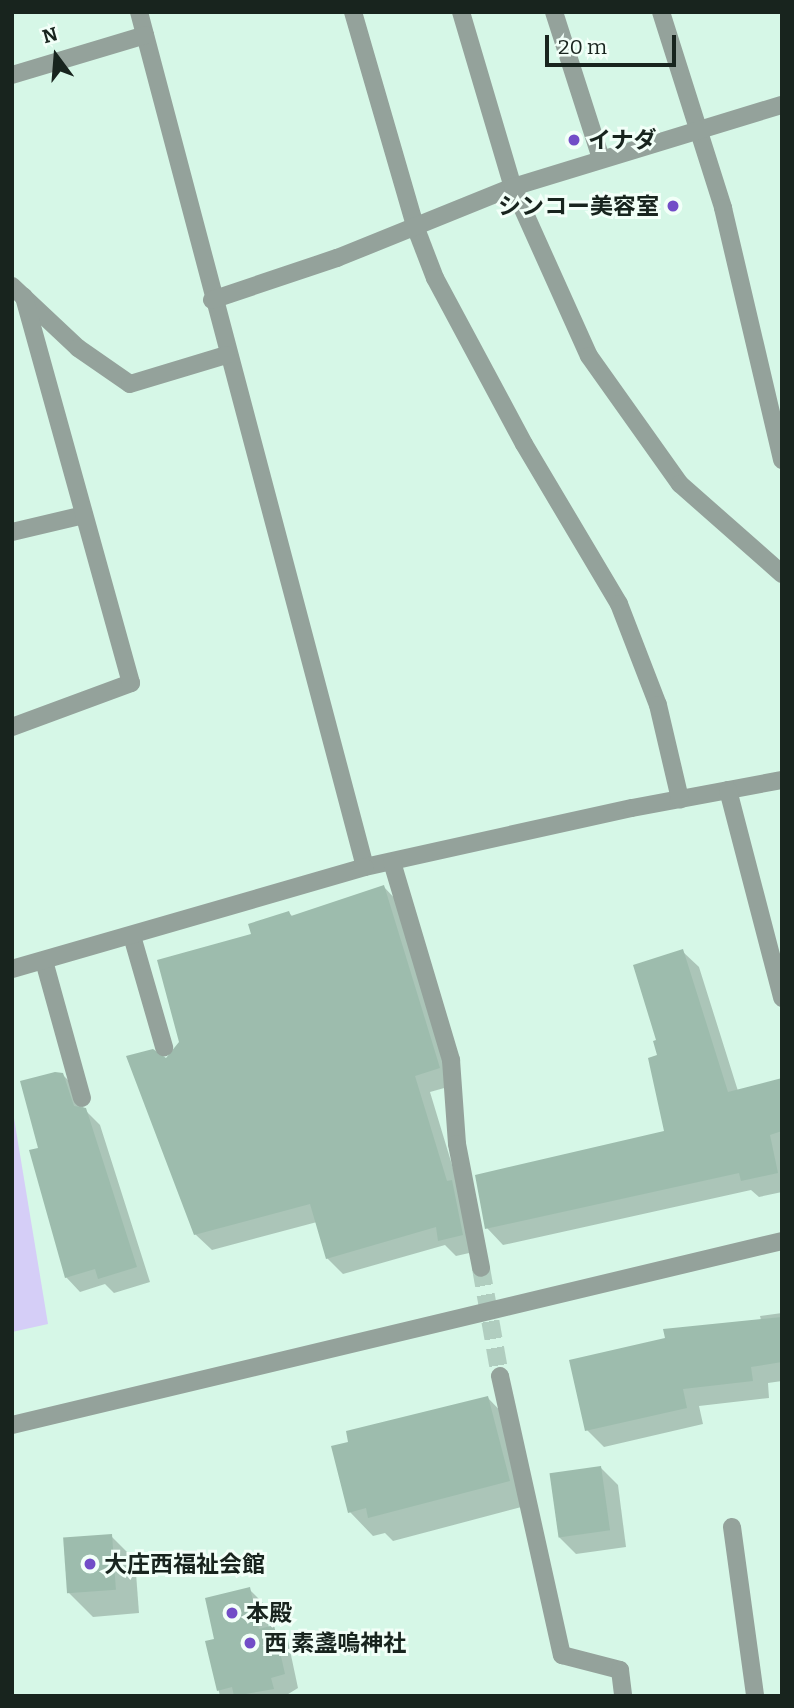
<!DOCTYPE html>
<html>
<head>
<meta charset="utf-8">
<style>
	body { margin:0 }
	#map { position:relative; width:794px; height:1708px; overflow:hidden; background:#d6f7e7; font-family:Bitter,"Noto Sans JP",serif }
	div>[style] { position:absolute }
	.green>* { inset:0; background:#d5cef7 }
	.shadow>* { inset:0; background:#0003 }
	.building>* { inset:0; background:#9dbcad; transform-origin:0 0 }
	.minor-tunnel>* { height:18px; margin-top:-9px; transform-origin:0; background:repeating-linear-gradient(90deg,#b0cdbf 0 18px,transparent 0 27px) }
	.minor>* { height:18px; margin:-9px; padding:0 9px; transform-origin:9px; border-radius:9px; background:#94a29b }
	.dots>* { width:19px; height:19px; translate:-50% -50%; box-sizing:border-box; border:4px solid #f2fff8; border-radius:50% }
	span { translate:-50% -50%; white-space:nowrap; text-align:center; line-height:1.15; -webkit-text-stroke:6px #f2fff8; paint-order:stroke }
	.poi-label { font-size:23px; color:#18241e; font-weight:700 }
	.left { translate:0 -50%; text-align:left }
	.right { translate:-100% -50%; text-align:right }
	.frame { position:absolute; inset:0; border:14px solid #18241e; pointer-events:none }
	.north { position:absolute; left:21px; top:21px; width:70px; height:70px; -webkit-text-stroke:5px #f2fff8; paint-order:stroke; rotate:344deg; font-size:19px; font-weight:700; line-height:28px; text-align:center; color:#18241e }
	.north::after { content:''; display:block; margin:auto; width:24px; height:32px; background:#18241e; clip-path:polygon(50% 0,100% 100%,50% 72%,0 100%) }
	.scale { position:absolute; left:545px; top:35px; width:131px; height:32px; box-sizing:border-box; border:4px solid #18241e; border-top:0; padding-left:9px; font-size:21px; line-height:24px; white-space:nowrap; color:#18241e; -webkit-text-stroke:5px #f2fff8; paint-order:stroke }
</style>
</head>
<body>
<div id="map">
	<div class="green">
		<i style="clip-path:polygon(12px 1106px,48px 1324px,12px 1332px)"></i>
	</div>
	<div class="shadow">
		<i style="clip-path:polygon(384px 887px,400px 904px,455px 1085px,430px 1092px,478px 1251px,456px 1256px,445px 1245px,343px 1274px,327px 1258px,317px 1222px,212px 1250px,195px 1234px,167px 1060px,254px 935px,289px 913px,293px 917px)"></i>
		<i style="clip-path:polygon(682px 951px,699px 967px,738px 1091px,782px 1079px,782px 1192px,759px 1197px,751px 1190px,503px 1245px,487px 1228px,666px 1132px,659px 1041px)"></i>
		<i style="clip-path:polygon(63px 1075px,77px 1089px,84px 1109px,100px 1125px,150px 1282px,114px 1293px,105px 1284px,80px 1292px,66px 1277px,40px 1149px)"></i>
		<i style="clip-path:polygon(782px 1313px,782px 1381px,768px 1383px,769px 1398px,699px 1406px,703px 1424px,604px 1447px,587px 1430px,761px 1320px,760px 1316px)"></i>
		<i style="clip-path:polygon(488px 1398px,511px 1422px,533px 1504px,393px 1541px,385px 1533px,373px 1536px,350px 1512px)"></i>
		<i style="clip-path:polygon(600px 1467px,618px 1485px,626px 1547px,576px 1554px,559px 1537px)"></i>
		<i style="clip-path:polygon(111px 1536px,135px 1560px,139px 1613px,93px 1617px,69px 1593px)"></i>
		<i style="clip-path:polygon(249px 1589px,264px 1604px,269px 1628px,288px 1641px,298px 1688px,285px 1696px,220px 1696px,207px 1642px,216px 1641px)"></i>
	</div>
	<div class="building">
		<i style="clip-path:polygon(384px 885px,440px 1068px,415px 1076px,447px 1181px,452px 1180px,463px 1235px,438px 1241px,436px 1227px,326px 1259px,310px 1204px,194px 1235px,126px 1056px,153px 1049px,166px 1058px,179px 1042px,157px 960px,251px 934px,248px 924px,289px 911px,291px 916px)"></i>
		<i style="clip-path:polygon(683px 949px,728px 1092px,782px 1078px,782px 1131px,770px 1135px,778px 1173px,741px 1181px,739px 1173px,485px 1229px,475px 1175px,664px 1131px,648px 1058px,657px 1055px,653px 1041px,656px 1040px,633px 965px)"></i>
		<i style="clip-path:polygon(55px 1072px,63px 1073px,74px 1106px,86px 1108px,137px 1267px,98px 1279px,95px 1269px,65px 1278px,29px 1150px,38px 1148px,20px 1081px)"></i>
		<i style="clip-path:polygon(782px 1317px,782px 1362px,751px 1367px,753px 1381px,683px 1389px,687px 1408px,585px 1431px,569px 1360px,665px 1338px,663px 1329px)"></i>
		<i style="clip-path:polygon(488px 1396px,510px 1481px,368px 1518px,366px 1508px,348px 1513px,331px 1446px,348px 1442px,346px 1431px)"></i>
		<i style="left:601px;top:1466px;width:65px;height:52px;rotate:82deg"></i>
		<i style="left:112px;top:1534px;width:56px;height:49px;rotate:86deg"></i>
		<i style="clip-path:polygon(250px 1587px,259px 1629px,274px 1625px,285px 1674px,271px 1678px,274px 1689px,234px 1696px,232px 1687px,217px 1691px,205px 1641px,214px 1639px,205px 1598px)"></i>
	</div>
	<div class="minor-tunnel">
		<i style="left:481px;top:1268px;width:110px;rotate:80deg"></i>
	</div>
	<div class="minor">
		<i style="left:139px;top:12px;width:884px;rotate:75.19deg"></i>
		<i style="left:365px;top:867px;width:273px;rotate:-12.5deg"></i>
		<i style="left:632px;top:808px;width:153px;rotate:-10.6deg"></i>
		<i style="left:353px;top:12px;width:223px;rotate:73.8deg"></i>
		<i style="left:415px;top:226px;width:56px;rotate:69deg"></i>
		<i style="left:435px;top:278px;width:188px;rotate:61.8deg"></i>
		<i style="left:524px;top:444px;width:186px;rotate:59.3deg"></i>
		<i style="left:619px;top:604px;width:108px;rotate:68.9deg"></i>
		<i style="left:658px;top:705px;width:97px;rotate:76.8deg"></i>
		<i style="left:461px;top:12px;width:183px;rotate:73.5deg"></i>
		<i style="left:513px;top:187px;width:185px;rotate:65.8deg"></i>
		<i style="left:589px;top:356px;width:157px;rotate:54.6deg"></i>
		<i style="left:680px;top:484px;width:136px;rotate:41.4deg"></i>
		<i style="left:554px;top:12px;width:153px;rotate:72.2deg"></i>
		<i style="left:661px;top:12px;width:206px;rotate:72.4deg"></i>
		<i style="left:723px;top:208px;width:259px;rotate:76.8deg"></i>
		<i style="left:12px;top:75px;width:139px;rotate:-16.7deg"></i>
		<i style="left:12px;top:286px;width:91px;rotate:43.2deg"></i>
		<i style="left:78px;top:348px;width:63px;rotate:34.7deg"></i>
		<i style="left:130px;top:384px;width:100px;rotate:-16.8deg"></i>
		<i style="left:212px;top:300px;width:132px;rotate:-18.6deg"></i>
		<i style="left:337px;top:258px;width:190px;rotate:-22deg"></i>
		<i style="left:513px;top:187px;width:281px;rotate:-17deg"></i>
		<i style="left:12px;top:532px;width:74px;rotate:-13.3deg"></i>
		<i style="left:12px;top:727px;width:127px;rotate:-20.3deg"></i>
		<i style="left:131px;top:683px;width:401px;rotate:-105.5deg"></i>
		<i style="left:728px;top:790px;width:215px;rotate:75.4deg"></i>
		<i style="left:392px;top:862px;width:207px;rotate:73.4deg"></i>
		<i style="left:451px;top:1060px;width:84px;rotate:85.9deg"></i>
		<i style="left:457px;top:1144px;width:126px;rotate:79deg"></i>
		<i style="left:132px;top:936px;width:116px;rotate:73.9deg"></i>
		<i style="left:44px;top:961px;width:142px;rotate:74.5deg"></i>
		<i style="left:12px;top:969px;width:367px;rotate:-16.1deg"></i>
		<i style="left:500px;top:1376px;width:286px;rotate:77.5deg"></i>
		<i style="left:562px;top:1655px;width:60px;rotate:14.5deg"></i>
		<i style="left:620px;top:1670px;width:26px;rotate:83deg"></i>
		<i style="left:12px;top:1425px;width:792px;rotate:-13.44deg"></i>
		<i style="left:732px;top:1527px;width:171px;rotate:82.2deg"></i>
	</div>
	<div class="dots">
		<i style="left:574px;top:140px;background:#724dc7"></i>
		<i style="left:673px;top:206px;background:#724dc7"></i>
		<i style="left:90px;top:1564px;background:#724dc7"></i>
		<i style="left:232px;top:1613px;background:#724dc7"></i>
		<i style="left:250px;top:1643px;background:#724dc7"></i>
	</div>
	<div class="poi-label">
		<span class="left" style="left:588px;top:140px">イナダ</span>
		<span class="right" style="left:659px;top:206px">シンコー美容室</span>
		<span class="left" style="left:104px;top:1564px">大庄西福祉会館</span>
		<span class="left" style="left:246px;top:1613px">本殿</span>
		<span class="left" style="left:264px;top:1643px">西 素盞嗚神社</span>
	</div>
	<div class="frame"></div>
	<div class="north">N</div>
	<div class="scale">20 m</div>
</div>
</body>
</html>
